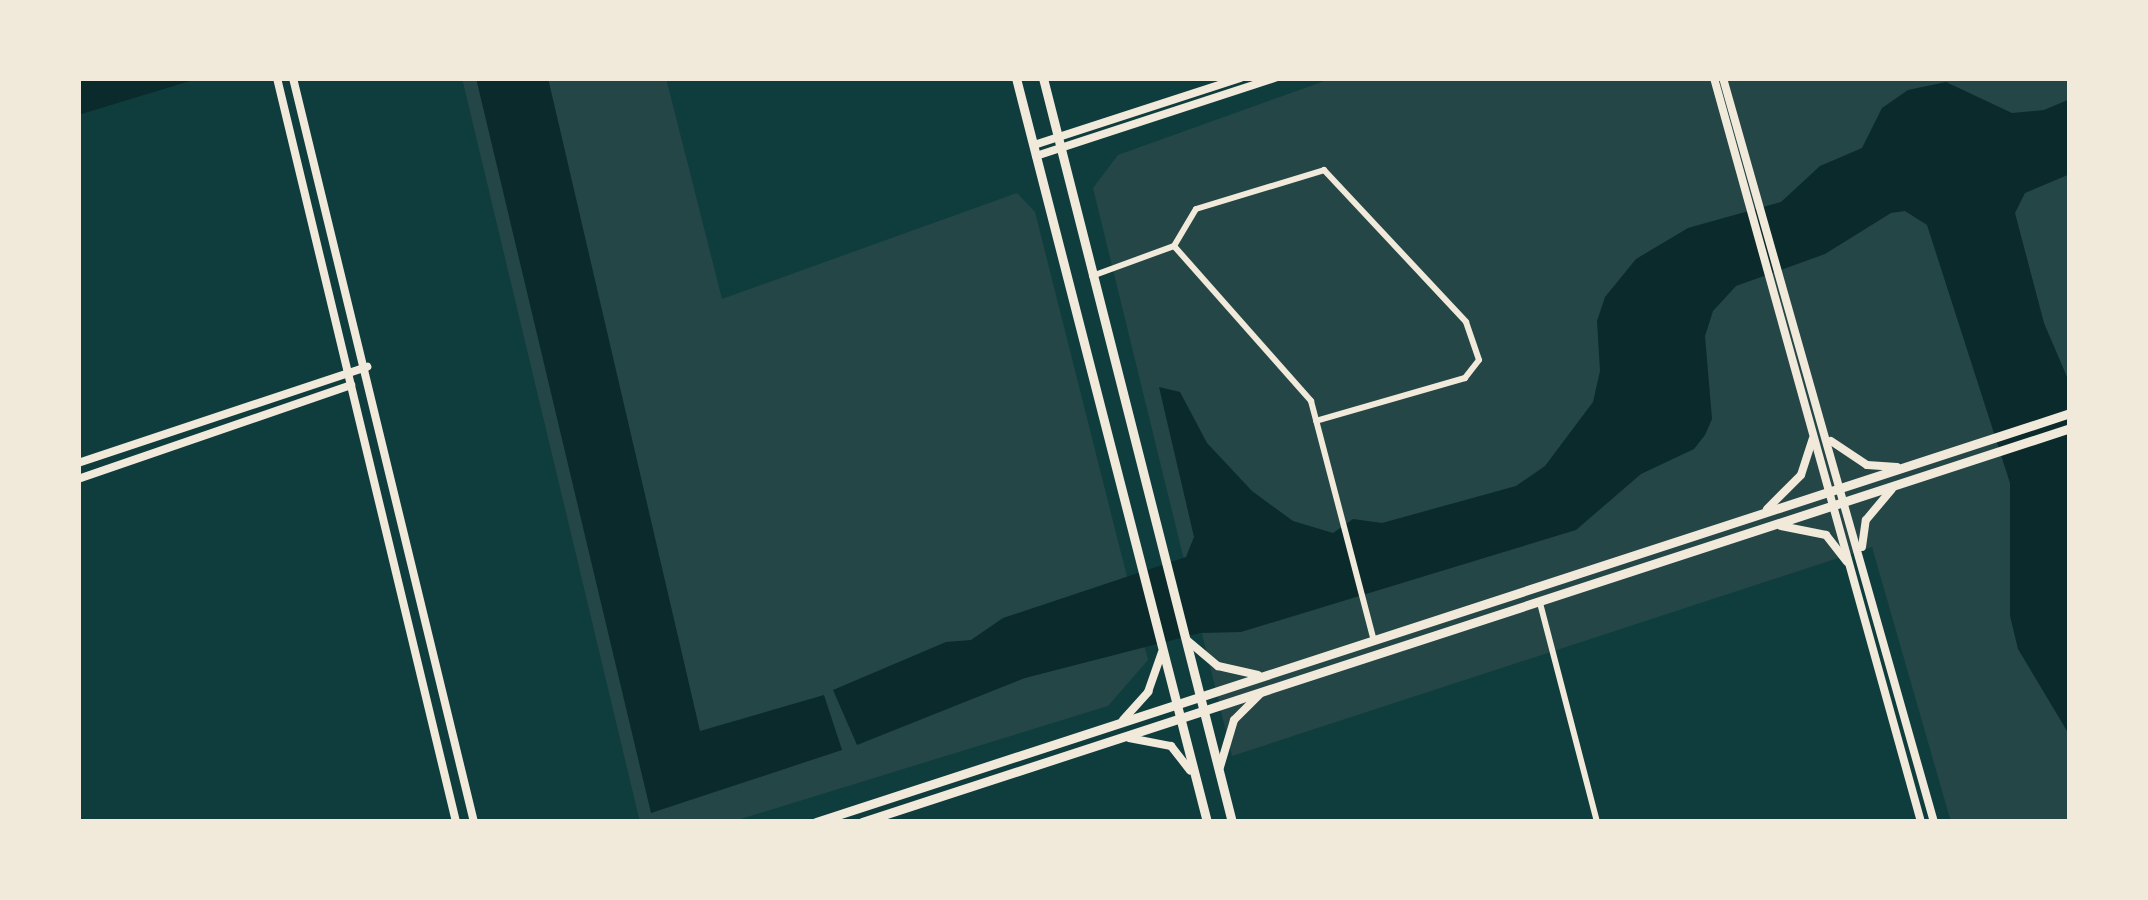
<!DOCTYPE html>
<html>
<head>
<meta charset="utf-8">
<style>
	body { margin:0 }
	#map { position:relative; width:2148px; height:900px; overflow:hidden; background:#0f3d3e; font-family:Commissioner,sans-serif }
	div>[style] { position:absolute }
	.green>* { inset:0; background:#244646 }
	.water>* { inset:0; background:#0a2a2b }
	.minor>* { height:6px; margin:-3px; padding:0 3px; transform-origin:3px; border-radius:3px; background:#f1e9da }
	.tertiary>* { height:8px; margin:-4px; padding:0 4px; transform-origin:4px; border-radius:4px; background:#f1e9da }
	.primary>* { height:9px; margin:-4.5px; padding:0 4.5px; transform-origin:4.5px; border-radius:4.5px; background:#f1e9da }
	.trunk>* { height:9px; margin:-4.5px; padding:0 4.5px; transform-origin:4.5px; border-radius:4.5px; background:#f1e9da }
	span { translate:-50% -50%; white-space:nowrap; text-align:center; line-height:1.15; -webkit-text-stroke:12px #f1e9da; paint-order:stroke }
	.frame { position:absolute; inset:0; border:81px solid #f1e9da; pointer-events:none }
</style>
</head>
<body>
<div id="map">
	<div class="green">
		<i style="clip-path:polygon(462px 78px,666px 78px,722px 299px,1017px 193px,1035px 212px,1148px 660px,1108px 706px,731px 822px,640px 822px)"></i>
		<i style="clip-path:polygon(1333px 78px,2070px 78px,2070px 822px,1951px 822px,1872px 547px,1232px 756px,1093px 188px,1118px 155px)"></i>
	</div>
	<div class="water">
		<i style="clip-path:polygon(78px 78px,200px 78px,78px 115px)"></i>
		<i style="clip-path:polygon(476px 78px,548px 78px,700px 731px,824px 695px,842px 750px,651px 813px)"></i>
		<i style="clip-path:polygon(1946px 82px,2012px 113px,2044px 110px,2070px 99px,2070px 174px,2025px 193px,2015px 213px,2044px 323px,2070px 384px,2070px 736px,2018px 649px,2010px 616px,2010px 483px,1927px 225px,1905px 211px,1891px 213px,1825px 254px,1736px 286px,1713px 311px,1705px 336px,1712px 419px,1705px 435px,1694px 449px,1641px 474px,1576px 530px,1241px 632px,1200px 633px,1025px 678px,857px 745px,833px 690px,946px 642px,971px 640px,1003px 618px,1186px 557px,1194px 537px,1159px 387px,1180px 392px,1207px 443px,1252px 491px,1293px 521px,1333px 533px,1353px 519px,1382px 523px,1516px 486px,1545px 466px,1593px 402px,1600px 371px,1597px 321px,1605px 297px,1636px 259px,1688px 228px,1781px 202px,1820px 166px,1862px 148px,1882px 108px,1908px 90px)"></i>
	</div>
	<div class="minor">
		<i style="left:1174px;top:246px;width:43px;rotate:-59.3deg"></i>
		<i style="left:1196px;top:209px;width:134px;rotate:-16.9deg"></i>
		<i style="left:1324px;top:170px;width:208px;rotate:46.9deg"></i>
		<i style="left:1466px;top:322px;width:40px;rotate:71.1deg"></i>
		<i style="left:1479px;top:360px;width:23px;rotate:128deg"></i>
		<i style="left:1465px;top:378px;width:155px;rotate:163.9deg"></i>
		<i style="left:1092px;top:276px;width:87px;rotate:-20.1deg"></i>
		<i style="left:1174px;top:246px;width:207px;rotate:48.5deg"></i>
		<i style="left:1311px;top:401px;width:248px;rotate:75.3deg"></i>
		<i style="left:1540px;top:603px;width:226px;rotate:75.4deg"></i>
	</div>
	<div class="tertiary">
		<i style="left:277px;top:78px;width:765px;rotate:76.47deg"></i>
		<i style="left:293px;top:78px;width:766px;rotate:76.33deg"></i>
		<i style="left:1714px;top:78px;width:772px;rotate:74.45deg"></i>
		<i style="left:1723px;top:78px;width:773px;rotate:74.17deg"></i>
		<i style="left:1034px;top:145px;width:217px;rotate:-18deg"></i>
		<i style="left:1036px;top:156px;width:251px;rotate:-18.1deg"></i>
		<i style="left:1831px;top:441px;width:43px;rotate:33.7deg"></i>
		<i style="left:1867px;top:465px;width:30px;rotate:4deg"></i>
		<i style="left:78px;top:463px;width:305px;rotate:-18.4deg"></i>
		<i style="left:78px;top:479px;width:289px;rotate:-19deg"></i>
		<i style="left:1767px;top:509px;width:48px;rotate:-45deg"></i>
		<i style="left:1801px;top:475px;width:38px;rotate:-72deg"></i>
		<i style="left:1781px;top:526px;width:46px;rotate:11.3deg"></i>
		<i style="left:1826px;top:535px;width:34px;rotate:52deg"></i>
		<i style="left:1862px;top:547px;width:27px;rotate:-82deg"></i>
		<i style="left:1866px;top:520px;width:40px;rotate:-50deg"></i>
		<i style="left:1188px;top:641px;width:39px;rotate:40deg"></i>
		<i style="left:1218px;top:666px;width:41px;rotate:12.7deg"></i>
		<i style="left:1123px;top:720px;width:38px;rotate:-48deg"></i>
		<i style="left:1148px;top:692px;width:42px;rotate:-70.7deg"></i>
		<i style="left:1129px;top:738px;width:43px;rotate:10.8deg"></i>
		<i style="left:1171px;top:746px;width:31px;rotate:52deg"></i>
		<i style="left:1220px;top:767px;width:49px;rotate:-73.4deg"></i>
		<i style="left:1234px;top:720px;width:37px;rotate:-45deg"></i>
	</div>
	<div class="primary">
		<i style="left:1016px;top:78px;width:768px;rotate:75.6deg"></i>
		<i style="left:1043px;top:78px;width:768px;rotate:75.75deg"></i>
	</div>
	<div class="trunk">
		<i style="left:816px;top:822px;width:1319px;rotate:-18.06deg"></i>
		<i style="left:862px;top:822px;width:1271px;rotate:-18.06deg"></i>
	</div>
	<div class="frame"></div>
</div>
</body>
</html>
